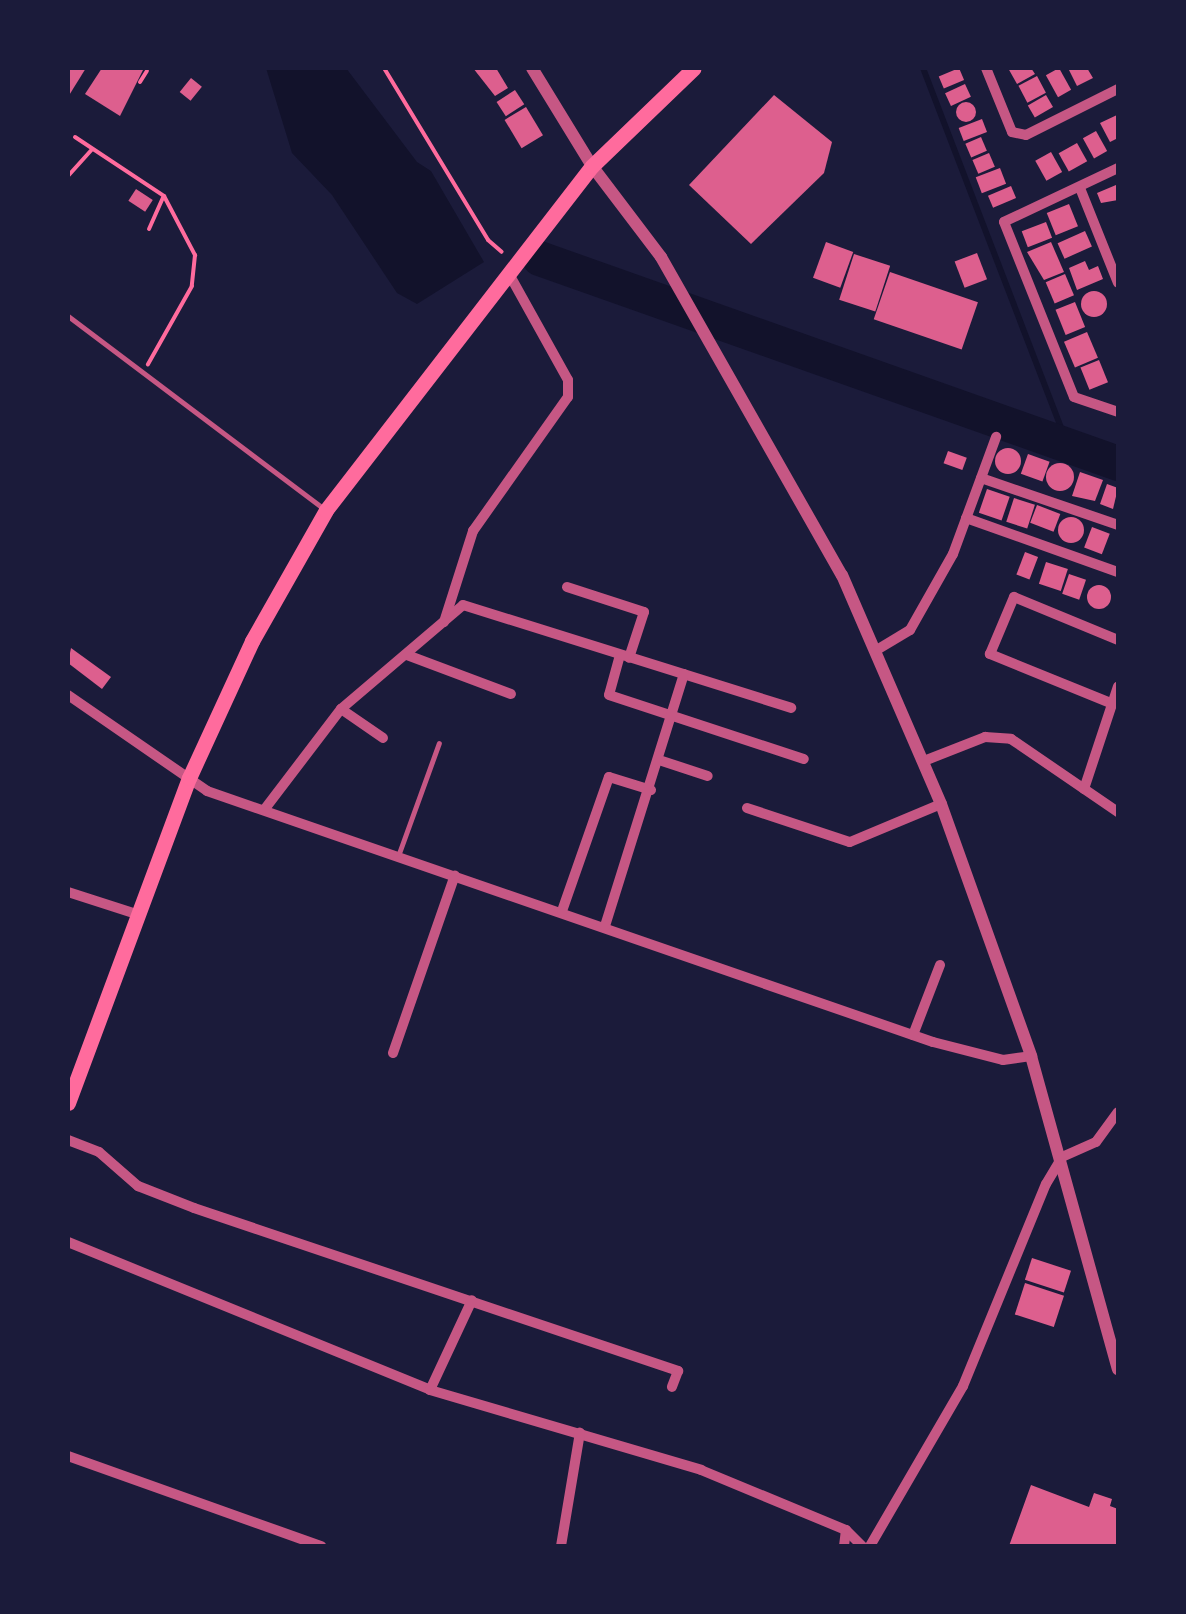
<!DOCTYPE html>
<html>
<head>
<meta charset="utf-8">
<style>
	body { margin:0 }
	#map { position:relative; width:1186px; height:1614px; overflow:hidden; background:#1b1b3a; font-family:Commissioner,sans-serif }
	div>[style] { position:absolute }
	.water>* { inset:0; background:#12122b }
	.stream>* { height:6px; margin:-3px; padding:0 3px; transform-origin:3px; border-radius:3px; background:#12122b }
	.river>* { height:35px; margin:-17.5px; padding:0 17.5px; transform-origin:17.5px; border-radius:17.5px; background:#12122b }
	.building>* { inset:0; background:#dd5f8e; transform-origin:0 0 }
	.round { border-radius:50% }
	.path>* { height:4px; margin:-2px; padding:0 2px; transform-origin:2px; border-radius:2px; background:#ff6b9d }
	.service>* { height:5px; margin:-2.5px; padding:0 2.5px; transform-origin:2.5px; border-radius:2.5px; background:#c65784 }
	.minor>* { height:10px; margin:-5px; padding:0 5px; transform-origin:5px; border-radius:5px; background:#c65784 }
	.tertiary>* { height:12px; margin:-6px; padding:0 6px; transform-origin:6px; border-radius:6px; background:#c65784 }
	.primary>* { height:15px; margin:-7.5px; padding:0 7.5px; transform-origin:7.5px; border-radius:7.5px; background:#ff6b9d }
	span { translate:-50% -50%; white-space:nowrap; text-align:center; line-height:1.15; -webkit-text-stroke:9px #1b1b3a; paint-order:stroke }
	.frame { position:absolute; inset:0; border:70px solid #1b1b3a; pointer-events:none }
</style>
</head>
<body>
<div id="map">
	<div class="water">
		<i style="clip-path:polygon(266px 68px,346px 68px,417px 162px,431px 171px,484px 262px,417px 304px,397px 293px,332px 195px,292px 153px)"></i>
	</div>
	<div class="stream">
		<i style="left:923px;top:68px;width:403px;rotate:69deg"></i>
	</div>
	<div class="river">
		<i style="left:539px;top:258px;width:614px;rotate:19.5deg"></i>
	</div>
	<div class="building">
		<i style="clip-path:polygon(68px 68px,86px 68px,68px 97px)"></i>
		<i style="clip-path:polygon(102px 68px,144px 68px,120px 116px,85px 94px)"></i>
		<i style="clip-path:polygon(473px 68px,496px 68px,508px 88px,495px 96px)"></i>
		<i style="left:959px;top:68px;width:13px;height:22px;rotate:67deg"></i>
		<i style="clip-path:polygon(1008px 68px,1031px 68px,1035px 74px,1017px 84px)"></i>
		<i style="left:1059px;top:68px;width:25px;height:15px;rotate:61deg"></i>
		<i style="clip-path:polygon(1068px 68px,1087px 68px,1093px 78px,1077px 86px)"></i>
		<i style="left:1037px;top:76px;width:19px;height:21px;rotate:62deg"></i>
		<i style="left:191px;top:78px;width:14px;height:18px;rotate:39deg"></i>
		<i style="left:965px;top:84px;width:14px;height:22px;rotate:65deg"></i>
		<i style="left:515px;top:90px;width:17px;height:22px;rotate:57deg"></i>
		<i style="clip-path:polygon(774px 95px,832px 142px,824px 173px,751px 244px,689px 185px)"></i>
		<i style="left:1046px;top:95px;width:14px;height:21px;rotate:60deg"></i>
		<i class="round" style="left:956px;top:102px;width:20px;height:20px"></i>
		<i style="left:526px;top:107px;width:33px;height:25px;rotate:59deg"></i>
		<i style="clip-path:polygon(1117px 115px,1118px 138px,1110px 142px,1100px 123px)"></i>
		<i style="left:982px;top:119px;width:14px;height:25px;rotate:69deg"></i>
		<i style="left:1096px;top:131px;width:23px;height:15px;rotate:61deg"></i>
		<i style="left:981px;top:137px;width:15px;height:17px;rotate:67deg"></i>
		<i style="left:1077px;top:143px;width:21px;height:21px;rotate:61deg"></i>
		<i style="left:1051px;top:152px;width:23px;height:18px;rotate:61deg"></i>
		<i style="left:989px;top:153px;width:15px;height:18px;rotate:67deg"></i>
		<i style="left:1000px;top:168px;width:17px;height:26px;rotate:69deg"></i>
		<i style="clip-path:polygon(1116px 185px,1118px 200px,1101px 203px,1097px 193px)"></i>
		<i style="left:1011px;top:186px;width:13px;height:25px;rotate:67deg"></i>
		<i style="left:136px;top:189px;width:20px;height:14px;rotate:33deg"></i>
		<i style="left:1069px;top:204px;width:24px;height:24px;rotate:68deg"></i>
		<i style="left:1046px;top:222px;width:17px;height:26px;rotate:69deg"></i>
		<i style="left:1085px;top:231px;width:17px;height:30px;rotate:66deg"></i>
		<i style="left:826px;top:242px;width:29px;height:38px;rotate:20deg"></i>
		<i style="clip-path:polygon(1051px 242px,1064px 272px,1044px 280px,1027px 252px)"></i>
		<i style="left:977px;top:253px;width:28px;height:24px;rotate:69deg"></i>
		<i style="left:854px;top:254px;width:38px;height:48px;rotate:18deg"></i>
		<i style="clip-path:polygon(1085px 261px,1089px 270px,1098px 266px,1103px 279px,1077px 290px,1069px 268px)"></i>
		<i style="left:890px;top:272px;width:93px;height:50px;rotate:19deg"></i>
		<i style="left:1065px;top:274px;width:23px;height:21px;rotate:67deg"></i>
		<i class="round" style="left:1081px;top:291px;width:26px;height:26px"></i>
		<i style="left:1075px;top:302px;width:27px;height:21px;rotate:68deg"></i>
		<i style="left:1087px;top:332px;width:28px;height:25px;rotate:67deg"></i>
		<i style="left:1099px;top:360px;width:24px;height:20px;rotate:68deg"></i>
		<i class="round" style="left:995px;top:448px;width:26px;height:26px"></i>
		<i style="left:948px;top:451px;width:20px;height:13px;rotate:20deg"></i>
		<i style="left:1028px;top:454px;width:23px;height:21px;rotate:20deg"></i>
		<i class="round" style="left:1046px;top:463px;width:28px;height:28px"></i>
		<i style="clip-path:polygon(1080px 472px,1103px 480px,1095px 501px,1072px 496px)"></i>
		<i style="clip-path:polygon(1107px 484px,1118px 488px,1113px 509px,1100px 504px)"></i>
		<i style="left:987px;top:489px;width:24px;height:25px;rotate:19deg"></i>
		<i style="left:1014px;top:498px;width:22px;height:25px;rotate:18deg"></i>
		<i style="left:1037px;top:505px;width:25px;height:19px;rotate:21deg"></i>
		<i class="round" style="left:1058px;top:517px;width:26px;height:26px"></i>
		<i style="left:1092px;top:527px;width:19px;height:22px;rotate:21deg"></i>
		<i style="left:1025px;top:552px;width:14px;height:24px;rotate:21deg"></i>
		<i style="left:1046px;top:562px;width:23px;height:23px;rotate:18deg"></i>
		<i style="left:1069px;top:574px;width:18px;height:21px;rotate:19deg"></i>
		<i class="round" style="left:1087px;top:585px;width:24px;height:24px"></i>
		<i style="clip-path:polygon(71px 648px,111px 677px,102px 689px,68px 663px)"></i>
		<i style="left:1032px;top:1258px;width:41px;height:23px;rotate:18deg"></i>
		<i style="left:1025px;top:1283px;width:41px;height:33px;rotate:18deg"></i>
		<i style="clip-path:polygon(1031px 1485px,1089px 1507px,1094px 1493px,1112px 1499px,1110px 1506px,1118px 1509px,1116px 1546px,1009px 1546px)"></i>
	</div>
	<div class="path">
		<i style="left:384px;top:68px;width:201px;rotate:58.8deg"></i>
		<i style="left:488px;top:240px;width:18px;rotate:41deg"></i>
		<i style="left:140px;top:82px;width:13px;rotate:-58deg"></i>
		<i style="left:75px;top:137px;width:107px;rotate:33.5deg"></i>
		<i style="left:164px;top:196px;width:67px;rotate:62.3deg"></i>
		<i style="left:195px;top:255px;width:31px;rotate:96deg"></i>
		<i style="left:192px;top:286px;width:90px;rotate:119.4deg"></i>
		<i style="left:68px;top:176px;width:36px;rotate:-48deg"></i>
		<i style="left:149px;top:229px;width:35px;rotate:-66deg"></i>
	</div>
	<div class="service">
		<i style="left:68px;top:316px;width:319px;rotate:37deg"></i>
		<i style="left:398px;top:856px;width:120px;rotate:-70.1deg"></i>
	</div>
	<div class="minor">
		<i style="left:986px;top:68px;width:69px;rotate:67.9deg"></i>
		<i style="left:1012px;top:132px;width:14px;rotate:12deg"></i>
		<i style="left:1026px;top:135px;width:103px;rotate:-26.6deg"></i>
		<i style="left:1118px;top:168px;width:126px;rotate:154.7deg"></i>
		<i style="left:1004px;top:222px;width:188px;rotate:68.2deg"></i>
		<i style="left:1074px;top:397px;width:46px;rotate:18.8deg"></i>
		<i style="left:1080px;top:188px;width:102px;rotate:68.2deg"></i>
		<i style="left:981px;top:478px;width:145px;rotate:18.9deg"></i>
		<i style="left:966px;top:518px;width:161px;rotate:19.6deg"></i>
		<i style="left:567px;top:587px;width:81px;rotate:18deg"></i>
		<i style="left:644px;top:612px;width:48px;rotate:108.1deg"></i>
		<i style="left:444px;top:622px;width:96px;rotate:-72.3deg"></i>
		<i style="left:473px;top:531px;width:164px;rotate:-54.7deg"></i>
		<i style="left:568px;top:397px;width:17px;rotate:-90deg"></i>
		<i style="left:568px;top:380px;width:119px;rotate:-119.1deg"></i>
		<i style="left:875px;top:651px;width:41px;rotate:-31deg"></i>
		<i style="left:910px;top:630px;width:87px;rotate:-60.5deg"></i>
		<i style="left:953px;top:554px;width:125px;rotate:-69.8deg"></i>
		<i style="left:407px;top:655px;width:111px;rotate:20.6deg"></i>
		<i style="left:620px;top:655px;width:41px;rotate:105.4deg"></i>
		<i style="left:609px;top:695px;width:205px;rotate:18.2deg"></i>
		<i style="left:68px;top:695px;width:169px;rotate:34.6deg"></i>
		<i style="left:207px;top:791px;width:768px;rotate:19.07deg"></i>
		<i style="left:933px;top:1042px;width:72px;rotate:14.4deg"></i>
		<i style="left:1003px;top:1060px;width:28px;rotate:-8deg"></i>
		<i style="left:1113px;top:704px;width:133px;rotate:-157.9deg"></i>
		<i style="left:990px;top:654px;width:62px;rotate:-67.2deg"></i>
		<i style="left:1014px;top:597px;width:113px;rotate:22.5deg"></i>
		<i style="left:341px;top:709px;width:51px;rotate:34.6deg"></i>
		<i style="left:662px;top:761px;width:48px;rotate:18.1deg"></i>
		<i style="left:924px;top:761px;width:66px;rotate:-21.5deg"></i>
		<i style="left:985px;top:737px;width:26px;rotate:4deg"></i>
		<i style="left:1011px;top:739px;width:130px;rotate:34.3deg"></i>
		<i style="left:1084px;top:789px;width:108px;rotate:-71.7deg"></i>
		<i style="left:747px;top:808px;width:108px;rotate:18.3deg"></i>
		<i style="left:850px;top:842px;width:99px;rotate:-22.7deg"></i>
		<i style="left:264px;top:810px;width:127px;rotate:-52.7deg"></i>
		<i style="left:341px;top:709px;width:160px;rotate:-40.4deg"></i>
		<i style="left:463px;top:605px;width:344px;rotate:17.4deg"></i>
		<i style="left:68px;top:892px;width:71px;rotate:17.9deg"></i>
		<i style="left:562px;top:911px;width:142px;rotate:-70.7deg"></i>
		<i style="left:609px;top:777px;width:44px;rotate:17.2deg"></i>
		<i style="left:605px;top:926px;width:264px;rotate:-72.6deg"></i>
		<i style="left:913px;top:1035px;width:75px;rotate:-68.9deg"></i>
		<i style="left:393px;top:1053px;width:188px;rotate:-70.8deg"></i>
		<i style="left:68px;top:1140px;width:33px;rotate:21deg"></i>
		<i style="left:99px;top:1152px;width:52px;rotate:41.1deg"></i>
		<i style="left:138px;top:1186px;width:60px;rotate:21.4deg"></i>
		<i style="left:194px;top:1208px;width:511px;rotate:18.61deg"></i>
		<i style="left:678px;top:1371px;width:17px;rotate:111deg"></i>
		<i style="left:68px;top:1242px;width:391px;rotate:22.2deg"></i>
		<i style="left:430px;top:1390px;width:283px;rotate:16.4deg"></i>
		<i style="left:701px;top:1470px;width:157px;rotate:22.5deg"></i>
		<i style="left:846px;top:1530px;width:23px;rotate:45deg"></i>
		<i style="left:430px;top:1390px;width:99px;rotate:-65deg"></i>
		<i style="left:68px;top:1456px;width:269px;rotate:19.6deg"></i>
		<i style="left:561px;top:1546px;width:115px;rotate:-80.5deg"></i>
		<i style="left:844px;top:1546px;width:16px;rotate:-83deg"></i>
		<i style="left:870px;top:1546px;width:185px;rotate:-59.8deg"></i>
		<i style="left:963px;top:1386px;width:218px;rotate:-67.7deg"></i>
		<i style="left:1046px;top:1184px;width:31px;rotate:-59deg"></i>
		<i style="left:1062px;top:1157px;width:37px;rotate:-24deg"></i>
		<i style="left:1096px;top:1142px;width:37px;rotate:-54deg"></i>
	</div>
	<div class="tertiary">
		<i style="left:532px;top:68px;width:115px;rotate:58.5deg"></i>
		<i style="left:592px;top:166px;width:114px;rotate:52.8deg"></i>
		<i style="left:661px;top:257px;width:366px;rotate:60.4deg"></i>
		<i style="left:842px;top:575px;width:249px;rotate:66.6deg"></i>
		<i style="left:941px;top:804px;width:268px;rotate:70.3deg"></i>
		<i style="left:1031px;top:1056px;width:325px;rotate:74.5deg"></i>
	</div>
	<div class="primary">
		<i style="left:68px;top:1103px;width:347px;rotate:-69.6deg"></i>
		<i style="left:189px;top:778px;width:151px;rotate:-65.3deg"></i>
		<i style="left:252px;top:641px;width:150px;rotate:-60.5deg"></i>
		<i style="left:326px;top:510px;width:435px;rotate:-52.3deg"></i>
		<i style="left:592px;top:166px;width:141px;rotate:-43.9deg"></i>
	</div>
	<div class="frame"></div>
</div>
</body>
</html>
